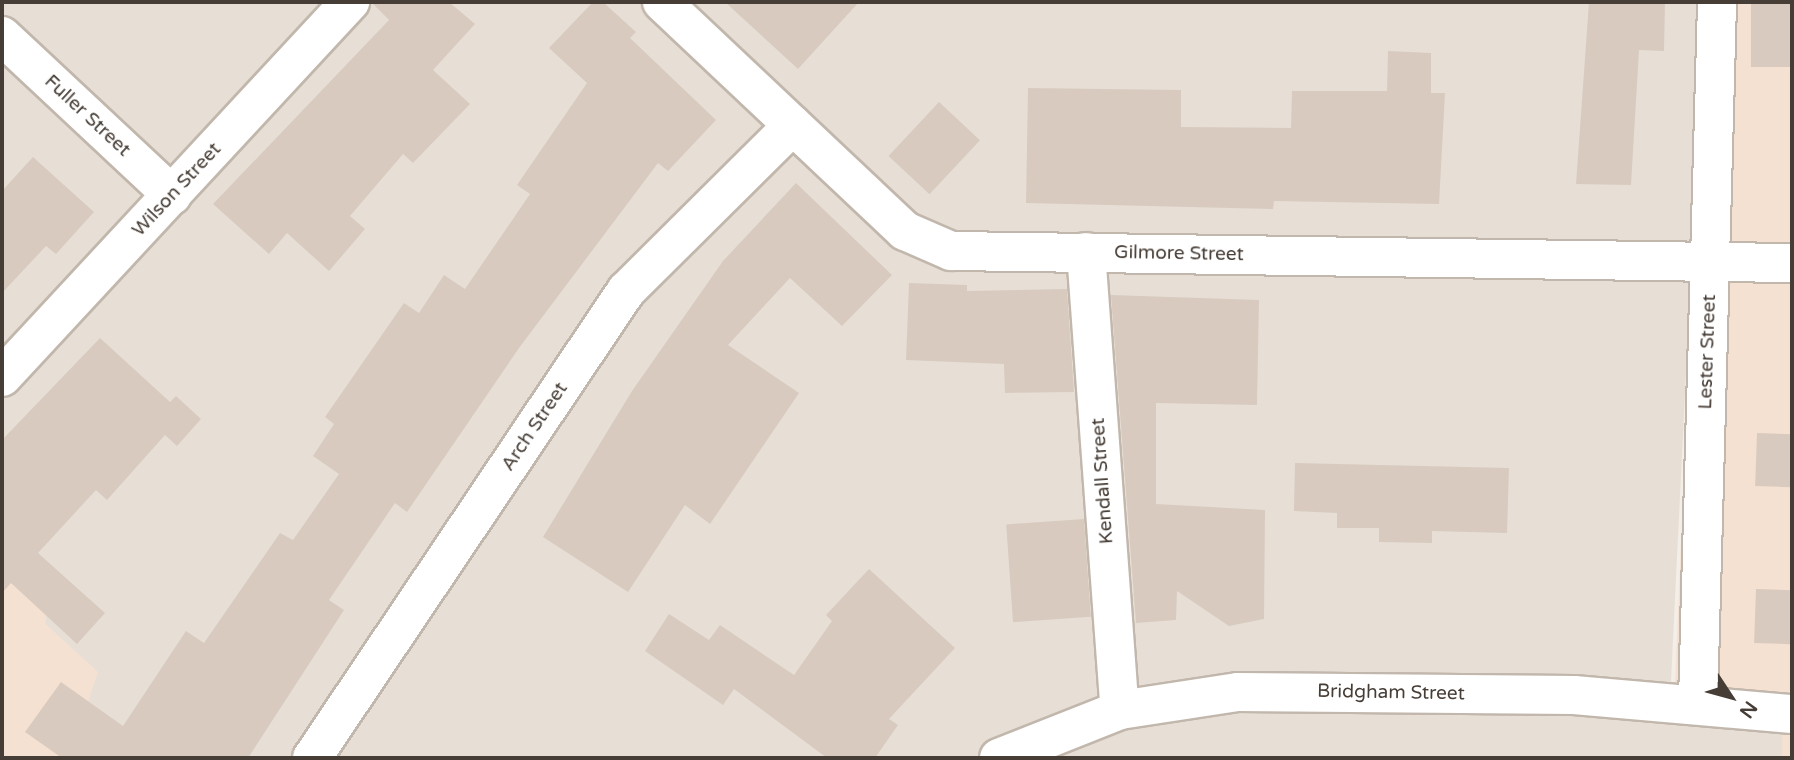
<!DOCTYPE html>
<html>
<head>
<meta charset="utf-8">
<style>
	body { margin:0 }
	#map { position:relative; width:1794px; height:760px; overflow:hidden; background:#f3eee7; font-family:"Varela Round",sans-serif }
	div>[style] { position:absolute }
	.residential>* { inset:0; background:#e7dfd5 }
	.commercial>* { inset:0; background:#f5e1d2 }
	.building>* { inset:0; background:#d8cabf; transform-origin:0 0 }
	.roads { filter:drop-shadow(2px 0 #c2b7ac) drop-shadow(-2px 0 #c2b7ac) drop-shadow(0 2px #c2b7ac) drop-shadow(0 -2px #c2b7ac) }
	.street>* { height:38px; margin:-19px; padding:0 19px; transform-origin:19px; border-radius:19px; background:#fff }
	span { translate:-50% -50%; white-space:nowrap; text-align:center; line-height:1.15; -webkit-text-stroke:6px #fff; paint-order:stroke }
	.street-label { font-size:19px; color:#463d36 }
	.frame { position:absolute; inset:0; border:4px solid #463d36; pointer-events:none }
	.north { position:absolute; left:1696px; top:662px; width:70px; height:70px; -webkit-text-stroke:5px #fff; paint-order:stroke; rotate:126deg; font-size:19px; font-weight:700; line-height:28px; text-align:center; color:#463d36 }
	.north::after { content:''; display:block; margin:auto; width:24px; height:32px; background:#463d36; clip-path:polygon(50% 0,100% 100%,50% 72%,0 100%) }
</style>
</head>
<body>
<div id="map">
	<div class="residential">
		<i style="clip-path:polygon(2px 2px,1704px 2px,1671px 681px,1674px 708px,1782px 726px,1782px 758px,69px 758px,97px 672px,45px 624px,48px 600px,2px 554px)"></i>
	</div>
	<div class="commercial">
		<i style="clip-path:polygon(1704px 2px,1792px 2px,1792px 758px,1782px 758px,1782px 726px,1674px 708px)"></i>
		<i style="clip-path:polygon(2px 554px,49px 600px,45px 624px,98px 672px,69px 758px,2px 758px)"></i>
	</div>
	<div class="building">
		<i style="clip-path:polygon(371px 2px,449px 2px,475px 24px,433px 70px,470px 104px,413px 163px,403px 154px,350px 216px,365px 229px,329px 271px,287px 233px,269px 254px,213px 204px,389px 20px)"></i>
		<i style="clip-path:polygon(593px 2px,603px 2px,636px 32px,630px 38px,716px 120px,668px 171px,658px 163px,519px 348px,407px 512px,395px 503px,329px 600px,344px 610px,248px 758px,62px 758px,25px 732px,61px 682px,123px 726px,186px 631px,204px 643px,280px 533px,293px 540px,339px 474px,313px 456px,334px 424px,325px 417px,404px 303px,419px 313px,444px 275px,465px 289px,530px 194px,517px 185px,587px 83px,549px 48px)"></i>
		<i style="clip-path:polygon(725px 2px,859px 2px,798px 69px)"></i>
		<i style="clip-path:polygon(1589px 2px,1665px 2px,1664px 51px,1639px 50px,1631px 185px,1576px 184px)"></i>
		<i style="left:1751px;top:2px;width:41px;height:65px"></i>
		<i style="clip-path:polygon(1388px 51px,1431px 53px,1431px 93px,1445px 93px,1439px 204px,1274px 201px,1273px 209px,1026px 203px,1028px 88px,1181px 90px,1181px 127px,1291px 128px,1292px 91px,1387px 91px)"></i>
		<i style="left:939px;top:102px;width:56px;height:74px;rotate:43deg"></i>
		<i style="clip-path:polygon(33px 157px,94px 212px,56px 254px,46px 246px,2px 293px,2px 191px)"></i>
		<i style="clip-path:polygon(796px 183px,892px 275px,842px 326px,790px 278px,728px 345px,799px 393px,710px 524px,685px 505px,628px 592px,543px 537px,632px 391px,723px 261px)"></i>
		<i style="clip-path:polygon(909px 283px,967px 285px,967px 291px,1067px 289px,1074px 392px,1005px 393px,1004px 364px,906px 360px)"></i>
		<i style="clip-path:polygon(1111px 295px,1259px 300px,1257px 405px,1156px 403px,1156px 504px,1265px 510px,1264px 619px,1229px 626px,1177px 591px,1176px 620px,1136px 623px)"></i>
		<i style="clip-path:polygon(100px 338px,170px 402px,176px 396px,201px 419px,177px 446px,165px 435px,107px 500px,96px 490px,38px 553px,105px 613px,77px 644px,11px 583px,2px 593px,2px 440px)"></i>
		<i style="left:1757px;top:433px;width:35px;height:53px;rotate:2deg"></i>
		<i style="clip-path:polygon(1295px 463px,1509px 468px,1507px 533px,1432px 531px,1432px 543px,1379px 542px,1379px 528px,1337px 528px,1337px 513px,1294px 511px)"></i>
		<i style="left:1084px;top:519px;width:98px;height:78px;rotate:86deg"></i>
		<i style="clip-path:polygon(869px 569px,955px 648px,889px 719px,898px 725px,875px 758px,827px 758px,734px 689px,723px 705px,645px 651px,669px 614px,709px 640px,720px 625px,794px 675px,832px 621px,826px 615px)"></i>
		<i style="left:1756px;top:589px;width:36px;height:54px;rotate:2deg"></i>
	</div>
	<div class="roads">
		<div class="street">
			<i style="left:662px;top:2px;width:334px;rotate:43.3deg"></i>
			<i style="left:905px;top:231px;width:50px;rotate:23.5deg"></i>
			<i style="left:951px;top:251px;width:841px;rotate:0.82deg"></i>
			<i style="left:2px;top:36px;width:233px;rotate:43.1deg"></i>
			<i style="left:1086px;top:252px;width:459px;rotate:85.8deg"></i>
			<i style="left:2px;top:377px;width:512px;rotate:-47.14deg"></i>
			<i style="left:1698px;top:701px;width:699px;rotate:-88.44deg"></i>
			<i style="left:312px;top:758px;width:563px;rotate:-56.08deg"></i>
			<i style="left:626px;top:291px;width:235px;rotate:-44.8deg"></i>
			<i style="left:999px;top:758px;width:130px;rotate:-21.6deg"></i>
			<i style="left:1120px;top:710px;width:119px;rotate:-8.7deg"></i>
			<i style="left:1238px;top:692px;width:336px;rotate:0.5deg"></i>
			<i style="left:1574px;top:695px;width:219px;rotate:5deg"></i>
		</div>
	</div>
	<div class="street-label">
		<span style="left:87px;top:116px;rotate:43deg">Fuller Street</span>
		<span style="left:177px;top:190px;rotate:-47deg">Wilson Street</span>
		<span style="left:1179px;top:254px;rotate:1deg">Gilmore Street</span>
		<span style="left:1708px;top:352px;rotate:-88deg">Lester Street</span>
		<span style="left:535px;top:427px;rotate:-56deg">Arch Street</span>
		<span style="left:1103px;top:481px;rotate:-94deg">Kendall Street</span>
		<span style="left:1391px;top:693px;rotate:1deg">Bridgham Street</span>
	</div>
	<div class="frame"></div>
	<div class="north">N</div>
</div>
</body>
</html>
